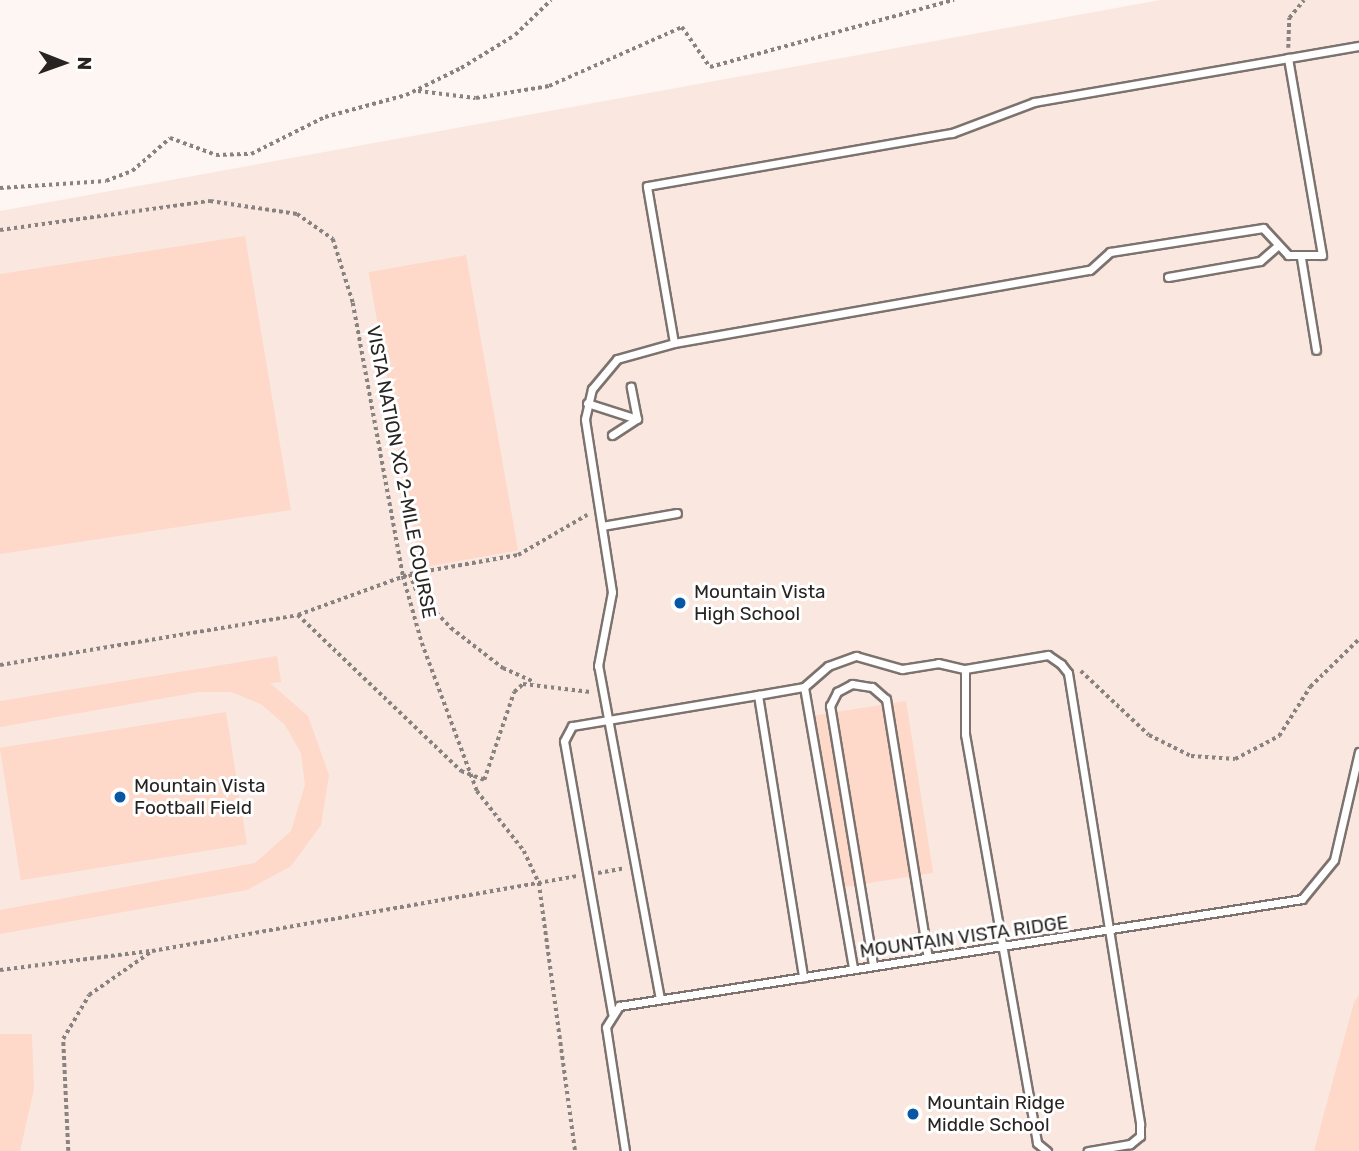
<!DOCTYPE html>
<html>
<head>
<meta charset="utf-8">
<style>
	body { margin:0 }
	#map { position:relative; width:1359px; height:1151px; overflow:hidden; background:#fef6f3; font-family:Rubik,sans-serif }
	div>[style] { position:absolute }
	.built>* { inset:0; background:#fae8e0 }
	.green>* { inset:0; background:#fed8c8; transform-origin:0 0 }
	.path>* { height:3.5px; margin-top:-1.75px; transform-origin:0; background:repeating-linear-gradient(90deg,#888380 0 3.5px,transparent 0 7px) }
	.roads { filter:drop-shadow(2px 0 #7c736f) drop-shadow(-2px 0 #7c736f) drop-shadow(0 2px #7c736f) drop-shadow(0 -2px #7c736f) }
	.lane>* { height:7px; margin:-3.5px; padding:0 3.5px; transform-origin:3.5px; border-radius:3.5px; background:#fff }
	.dots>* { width:19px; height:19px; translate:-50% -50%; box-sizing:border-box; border:4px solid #fff; border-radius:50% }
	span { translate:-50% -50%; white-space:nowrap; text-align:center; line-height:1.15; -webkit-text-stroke:6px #fff; paint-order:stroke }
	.street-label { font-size:19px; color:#282422 }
	.poi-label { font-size:19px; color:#282422 }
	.left { translate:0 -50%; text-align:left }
	.north { position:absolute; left:28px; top:28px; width:70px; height:70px; -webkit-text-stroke:5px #fff; paint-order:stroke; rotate:91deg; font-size:19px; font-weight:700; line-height:28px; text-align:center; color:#282422 }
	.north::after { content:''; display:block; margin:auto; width:24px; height:32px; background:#282422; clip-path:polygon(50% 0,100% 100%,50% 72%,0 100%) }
</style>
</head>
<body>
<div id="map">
	<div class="built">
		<i style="clip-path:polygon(1160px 0,1359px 0,1359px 995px,1314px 1151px,0 1151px,0 211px)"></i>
	</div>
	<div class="green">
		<i style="clip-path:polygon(245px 236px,291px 510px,0 554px,0 274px)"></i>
		<i style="left:466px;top:255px;width:300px;height:99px;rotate:80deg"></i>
		<i style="clip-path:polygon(277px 656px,281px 682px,270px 683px,308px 716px,329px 775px,321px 825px,291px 866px,247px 890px,0 934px,0 910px,255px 863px,291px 831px,305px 785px,301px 753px,285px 725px,261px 704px,231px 692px,199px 692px,0 727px,0 701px)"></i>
		<i style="left:906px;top:701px;width:174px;height:96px;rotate:81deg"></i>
		<i style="left:226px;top:712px;width:134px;height:229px;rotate:81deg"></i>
		<i style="clip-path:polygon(1359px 995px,1359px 1151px,1314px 1151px,1354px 1002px)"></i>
		<i style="clip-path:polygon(0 1034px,32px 1034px,34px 1089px,20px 1151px,0 1151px)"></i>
	</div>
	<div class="path">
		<i style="left:1288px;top:48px;width:30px;rotate:-88deg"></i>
		<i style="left:1289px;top:18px;width:23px;rotate:-50deg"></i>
		<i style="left:418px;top:91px;width:58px;rotate:6.9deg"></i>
		<i style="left:476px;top:98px;width:74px;rotate:-9.3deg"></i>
		<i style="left:549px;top:86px;width:145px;rotate:-23.9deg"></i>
		<i style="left:682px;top:27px;width:49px;rotate:55deg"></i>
		<i style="left:710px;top:67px;width:253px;rotate:-15.4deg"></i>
		<i style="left:0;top:188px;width:106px;rotate:-3.8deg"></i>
		<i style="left:106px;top:181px;width:28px;rotate:-21deg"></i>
		<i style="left:132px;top:171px;width:50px;rotate:-41deg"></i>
		<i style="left:170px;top:138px;width:49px;rotate:20.3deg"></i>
		<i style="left:216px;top:155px;width:35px;rotate:-2deg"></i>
		<i style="left:251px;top:154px;width:83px;rotate:-26.6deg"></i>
		<i style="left:325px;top:117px;width:84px;rotate:-15.2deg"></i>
		<i style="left:406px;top:95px;width:61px;rotate:-26.1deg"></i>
		<i style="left:461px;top:68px;width:63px;rotate:-31.4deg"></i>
		<i style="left:515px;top:35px;width:50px;rotate:-44.2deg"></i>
		<i style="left:0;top:230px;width:212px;rotate:-7.9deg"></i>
		<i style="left:210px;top:201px;width:88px;rotate:8.5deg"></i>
		<i style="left:297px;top:214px;width:44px;rotate:34.8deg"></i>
		<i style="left:333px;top:239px;width:67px;rotate:72.6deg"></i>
		<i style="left:353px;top:303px;width:278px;rotate:79.6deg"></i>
		<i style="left:403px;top:576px;width:70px;rotate:74.2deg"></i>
		<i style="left:422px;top:643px;width:158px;rotate:69.6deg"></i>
		<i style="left:477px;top:791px;width:76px;rotate:51.9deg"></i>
		<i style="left:524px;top:851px;width:35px;rotate:65deg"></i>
		<i style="left:539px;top:883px;width:270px;rotate:82.3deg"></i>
		<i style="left:410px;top:574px;width:19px;rotate:69deg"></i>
		<i style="left:417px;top:592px;width:50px;rotate:46.6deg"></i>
		<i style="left:451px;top:628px;width:66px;rotate:37.6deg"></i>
		<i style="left:503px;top:668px;width:35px;rotate:24deg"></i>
		<i style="left:298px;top:615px;width:119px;rotate:-20.1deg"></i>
		<i style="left:410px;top:574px;width:110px;rotate:-10deg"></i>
		<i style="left:518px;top:555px;width:80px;rotate:-30.1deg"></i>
		<i style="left:0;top:665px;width:302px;rotate:-9.5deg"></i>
		<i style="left:298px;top:615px;width:226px;rotate:43.7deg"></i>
		<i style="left:461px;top:771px;width:25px;rotate:21deg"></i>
		<i style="left:484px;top:780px;width:93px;rotate:-71.2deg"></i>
		<i style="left:514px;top:692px;width:12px;rotate:-42deg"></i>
		<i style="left:523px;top:684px;width:68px;rotate:6.7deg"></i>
		<i style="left:1081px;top:671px;width:93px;rotate:43.3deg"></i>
		<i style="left:1149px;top:735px;width:47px;rotate:26.6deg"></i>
		<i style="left:1191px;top:756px;width:44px;rotate:3.9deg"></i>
		<i style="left:1235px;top:759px;width:50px;rotate:-27.6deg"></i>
		<i style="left:1279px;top:736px;width:58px;rotate:-57.7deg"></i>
		<i style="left:1310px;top:687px;width:69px;rotate:-44.4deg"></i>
		<i style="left:598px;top:873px;width:27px;rotate:-10deg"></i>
		<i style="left:0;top:970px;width:151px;rotate:-7.2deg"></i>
		<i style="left:68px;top:1151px;width:112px;rotate:-92.6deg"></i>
		<i style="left:63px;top:1039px;width:51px;rotate:-59.4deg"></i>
		<i style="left:89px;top:995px;width:77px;rotate:-34.9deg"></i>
		<i style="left:152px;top:951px;width:431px;rotate:-10deg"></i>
	</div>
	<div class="roads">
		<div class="lane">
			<i style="left:1301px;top:258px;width:93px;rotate:80.7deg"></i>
			<i style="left:1168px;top:277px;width:93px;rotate:-9.9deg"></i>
			<i style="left:1260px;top:261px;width:23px;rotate:-41deg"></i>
			<i style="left:674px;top:343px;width:422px;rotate:-10deg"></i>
			<i style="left:1090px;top:270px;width:27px;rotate:-42deg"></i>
			<i style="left:1110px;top:252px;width:155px;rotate:-8.9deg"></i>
			<i style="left:1263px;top:228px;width:37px;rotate:47deg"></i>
			<i style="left:1288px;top:255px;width:34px"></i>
			<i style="left:1322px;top:255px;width:200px;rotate:-99.8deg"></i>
			<i style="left:587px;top:403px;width:52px;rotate:17.7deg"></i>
			<i style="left:612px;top:435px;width:30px;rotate:-33deg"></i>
			<i style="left:637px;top:419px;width:33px;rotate:-101deg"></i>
			<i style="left:602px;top:526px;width:76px;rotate:-9.8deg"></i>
			<i style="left:965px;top:669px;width:65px;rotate:90deg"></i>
			<i style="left:965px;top:734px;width:415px;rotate:80deg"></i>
			<i style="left:1037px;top:1143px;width:13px;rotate:39deg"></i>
			<i style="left:804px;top:687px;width:285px;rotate:80.1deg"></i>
			<i style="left:758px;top:695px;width:47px;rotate:-9.9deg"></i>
			<i style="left:804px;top:687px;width:32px;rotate:-41deg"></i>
			<i style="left:828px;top:666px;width:30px;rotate:-20deg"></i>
			<i style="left:856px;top:656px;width:48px;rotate:15.8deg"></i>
			<i style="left:902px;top:669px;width:36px;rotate:-9deg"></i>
			<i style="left:938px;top:663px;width:28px;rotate:13deg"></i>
			<i style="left:965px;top:669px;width:84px;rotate:-9.6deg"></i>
			<i style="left:1048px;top:655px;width:16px;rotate:35deg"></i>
			<i style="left:1061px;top:664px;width:11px;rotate:52deg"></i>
			<i style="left:1068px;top:673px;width:457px;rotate:80.9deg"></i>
			<i style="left:1140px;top:1124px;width:12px;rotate:90deg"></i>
			<i style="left:1140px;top:1136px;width:13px;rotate:141deg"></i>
			<i style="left:1130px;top:1144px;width:43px;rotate:170.5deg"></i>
			<i style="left:873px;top:965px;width:263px;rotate:-99.4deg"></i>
			<i style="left:830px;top:706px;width:16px;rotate:-63deg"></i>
			<i style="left:837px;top:692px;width:17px;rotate:-28deg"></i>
			<i style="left:852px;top:684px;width:20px;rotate:9deg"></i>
			<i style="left:872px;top:687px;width:18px;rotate:41deg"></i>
			<i style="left:886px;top:699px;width:261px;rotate:80.8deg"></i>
			<i style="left:660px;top:999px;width:339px;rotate:-100.5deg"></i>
			<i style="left:598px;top:666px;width:75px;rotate:-79.3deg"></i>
			<i style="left:612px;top:592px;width:175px;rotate:-98.9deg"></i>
			<i style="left:585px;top:419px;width:31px;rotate:-77deg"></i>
			<i style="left:592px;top:389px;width:39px;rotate:-50deg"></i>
			<i style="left:617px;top:359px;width:59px;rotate:-15.7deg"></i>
			<i style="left:674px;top:343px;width:159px;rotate:-99.8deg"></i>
			<i style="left:647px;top:186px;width:310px;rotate:-9.9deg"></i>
			<i style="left:952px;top:133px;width:88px;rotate:-20.7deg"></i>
			<i style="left:1034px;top:102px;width:330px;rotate:-9.8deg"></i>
			<i style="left:612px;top:1013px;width:276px;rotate:-100deg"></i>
			<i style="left:564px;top:741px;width:17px;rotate:-62deg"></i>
			<i style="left:572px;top:726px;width:189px;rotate:-9.5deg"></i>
			<i style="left:758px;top:695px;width:286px;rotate:80.9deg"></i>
			<i style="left:625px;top:1151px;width:125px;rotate:-98.7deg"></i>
			<i style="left:606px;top:1027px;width:25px;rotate:-58deg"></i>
			<i style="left:619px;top:1006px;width:691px;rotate:-8.9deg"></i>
			<i style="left:1302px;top:899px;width:50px;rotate:-50.6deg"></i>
			<i style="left:1334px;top:860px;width:111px;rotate:-77deg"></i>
		</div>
	</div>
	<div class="dots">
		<i style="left:680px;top:603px;background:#0857a5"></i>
		<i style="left:120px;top:797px;background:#0857a5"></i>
		<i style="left:913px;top:1114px;background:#0857a5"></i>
	</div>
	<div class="street-label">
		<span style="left:401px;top:472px;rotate:79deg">VISTA NATION XC 2-MILE COURSE</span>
		<span style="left:964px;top:937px;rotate:-8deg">MOUNTAIN VISTA RIDGE</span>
	</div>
	<div class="poi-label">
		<span class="left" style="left:694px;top:603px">Mountain Vista<br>High School</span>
		<span class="left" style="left:134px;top:797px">Mountain Vista<br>Football Field</span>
		<span class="left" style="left:927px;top:1114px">Mountain Ridge<br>Middle School</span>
	</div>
	<div class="north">N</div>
</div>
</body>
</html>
